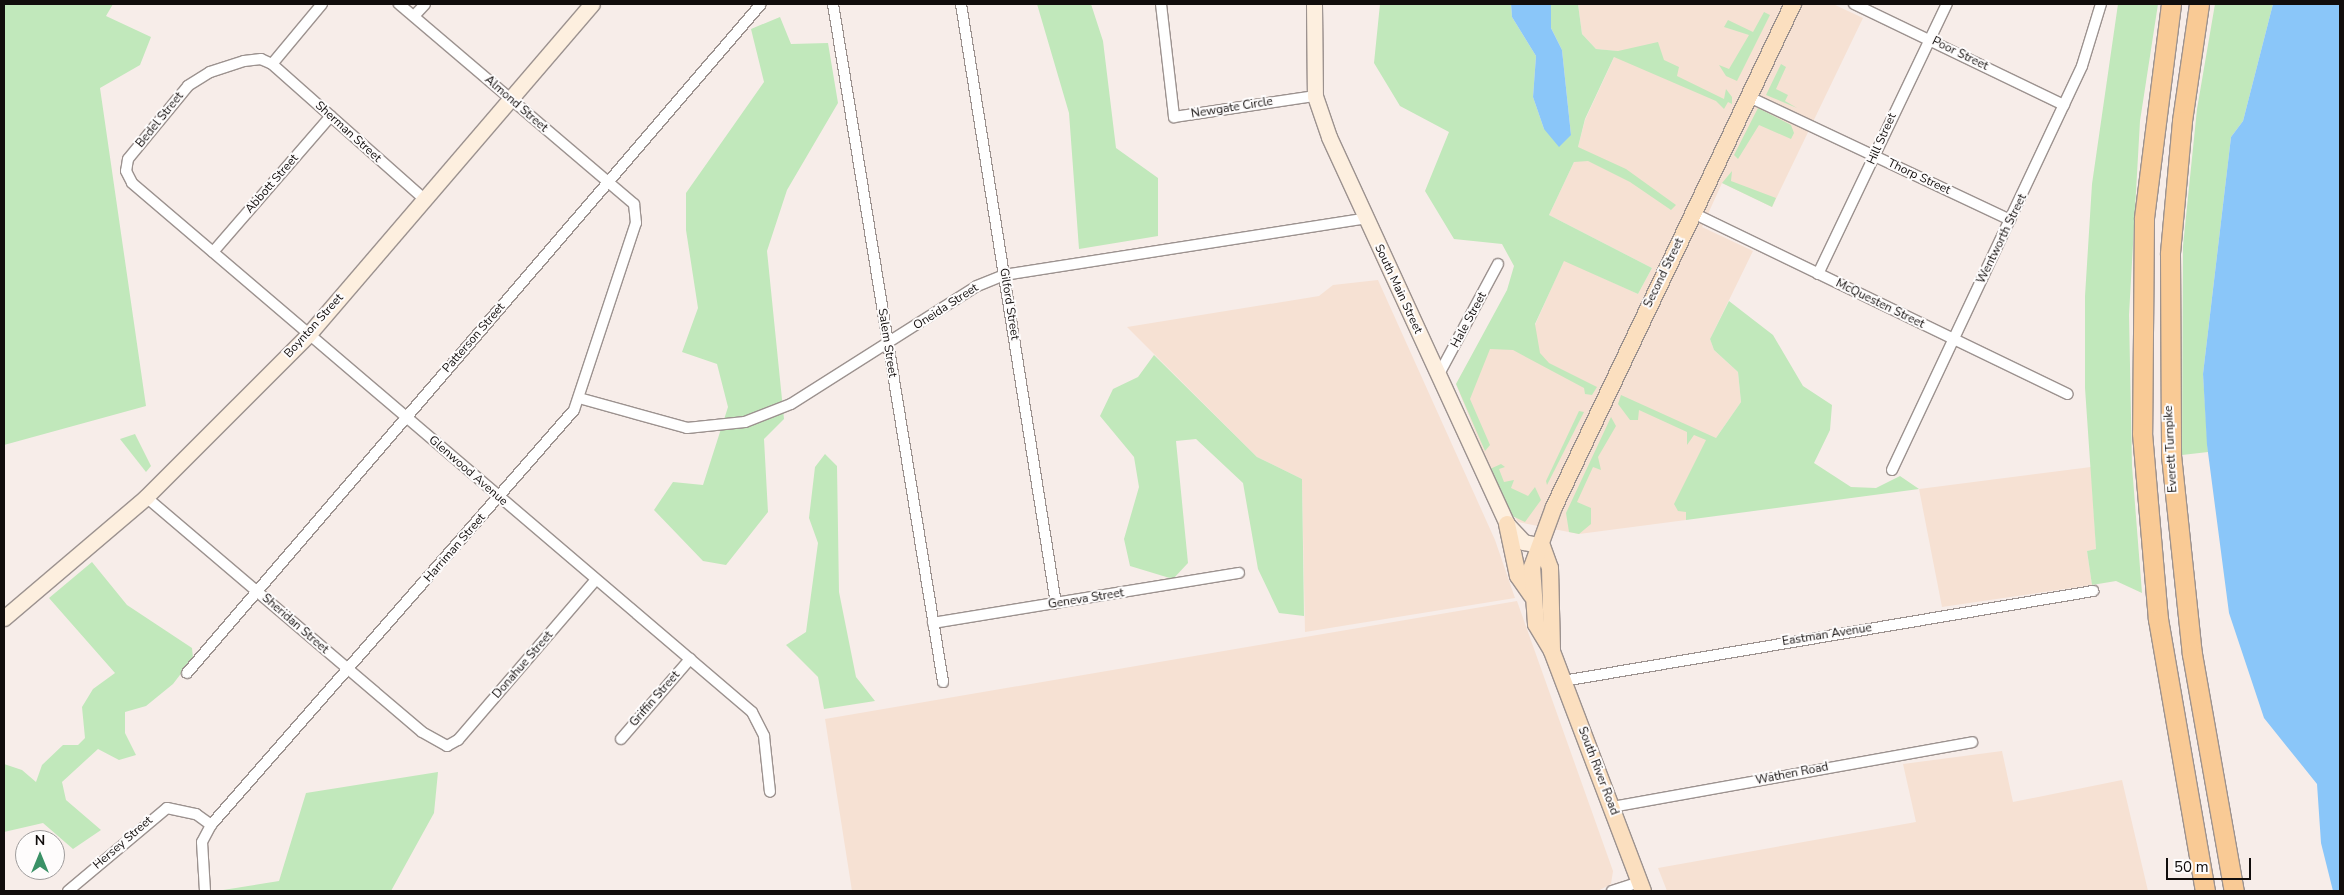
<!DOCTYPE html>
<html>
<head>
<meta charset="utf-8">
<style>
	body { margin:0 }
	#map { position:relative; width:2344px; height:895px; overflow:hidden; background:#f7ede9; font-family:"Nunito Sans",sans-serif }
	div>[style] { position:absolute }
	.commercial>* { inset:0; background:#f6e1d3 }
	.green>* { inset:0; background:#c1e8bb }
	.water>* { inset:0; background:#8ac6f9 }
	.roads { filter:drop-shadow(1px 0 #9c928f) drop-shadow(-1px 0 #9c928f) drop-shadow(0 1px #9c928f) drop-shadow(0 -1px #9c928f) }
	.street>* { height:10px; margin:-5px; padding:0 5px; transform-origin:5px; border-radius:5px; background:#fff }
	.secondary>* { height:15px; margin:-7.5px; padding:0 7.5px; transform-origin:7.5px; border-radius:7.5px; background:#fdefdf }
	.primary>* { height:16px; margin:-8px; padding:0 8px; transform-origin:8px; border-radius:8px; background:#fbdfbf }
	.highway>* { height:19px; margin:-9.5px; padding:0 9.5px; transform-origin:9.5px; border-radius:9.5px; background:#f9ca95 }
	span { translate:-50% -50%; white-space:nowrap; text-align:center; line-height:1.15; -webkit-text-stroke:4px #fefcfc; paint-order:stroke }
	.street-label { font-size:12px; color:#110d0c }
	.frame { position:absolute; inset:0; border:5px solid #110d0c; pointer-events:none }
	.north { position:absolute; left:15px; top:830px; width:50px; height:50px; box-sizing:border-box; background:#fefcfc; border:1px solid #9f9c9c; border-radius:50%; rotate:0deg; font-size:14px; font-weight:700; line-height:20px; text-align:center; color:#110d0c }
	.north::after { content:''; display:block; margin:auto; width:18px; height:22px; background:#3a9166; clip-path:polygon(50% 0,100% 100%,50% 72%,0 100%) }
	.scale { position:absolute; left:2166px; top:858px; width:85px; height:22px; box-sizing:border-box; border:2px solid #110d0c; border-top:0; padding-left:6px; font-size:15px; line-height:18px; white-space:nowrap; color:#110d0c; -webkit-text-stroke:4px #fefcfc; paint-order:stroke }
</style>
</head>
<body>
<div id="map">
	<div class="commercial">
		<i style="clip-path:polygon(1578px 4px,1833px 4px,1863px 18px,1772px 207px,1722px 183px,1702px 227px,1753px 251px,1710px 339px,1714px 350px,1738px 372px,1741px 402px,1716px 438px,1686px 504px,1686px 520px,1579px 534px,1518px 522px,1490px 469px,1456px 384px,1484px 334px,1535px 325px,1564px 260px,1638px 294px,1652px 268px,1549px 215px,1574px 162px,1585px 120px,1617px 51px,1596px 49px,1582px 34px)"></i>
		<i style="clip-path:polygon(1378px 280px,1495px 540px,1515px 598px,1305px 632px,1302px 479px,1257px 457px,1127px 327px,1319px 296px,1333px 285px)"></i>
		<i style="clip-path:polygon(2091px 467px,2096px 549px,2087px 551px,2092px 585px,1942px 607px,1919px 489px)"></i>
		<i style="clip-path:polygon(1517px 601px,1613px 871px,1611px 884px,1598px 891px,852px 891px,825px 719px)"></i>
		<i style="clip-path:polygon(2002px 751px,2013px 802px,2122px 780px,2148px 891px,1667px 891px,1658px 868px,1916px 822px,1903px 764px)"></i>
	</div>
	<div class="green">
		<i style="clip-path:polygon(4px 4px,113px 4px,106px 16px,151px 37px,140px 65px,100px 88px,146px 406px,4px 445px)"></i>
		<i style="clip-path:polygon(1037px 4px,1091px 4px,1103px 41px,1116px 148px,1158px 178px,1158px 236px,1079px 249px,1069px 113px)"></i>
		<i style="clip-path:polygon(1380px 4px,1511px 4px,1512px 17px,1536px 56px,1533px 97px,1544px 129px,1571px 135px,1562px 50px,1551px 28px,1551px 4px,1578px 4px,1582px 34px,1596px 49px,1618px 51px,1658px 42px,1664px 60px,1679px 67px,1677px 76px,1724px 99px,1726px 89px,1732px 97px,1732px 104px,1728px 102px,1724px 109px,1716px 101px,1614px 57px,1585px 119px,1578px 147px,1626px 169px,1676px 205px,1671px 210px,1630px 182px,1588px 161px,1574px 162px,1549px 215px,1652px 268px,1638px 294px,1564px 261px,1535px 324px,1540px 353px,1549px 363px,1597px 387px,1592px 395px,1585px 394px,1584px 388px,1513px 350px,1490px 349px,1470px 399px,1490px 445px,1485px 451px,1456px 384px,1507px 290px,1514px 266px,1502px 244px,1454px 239px,1425px 191px,1449px 132px,1400px 106px,1374px 63px)"></i>
		<i style="clip-path:polygon(2118px 4px,2158px 4px,2140px 121px,2129px 315px,2132px 466px,2142px 593px,2116px 581px,2092px 585px,2087px 551px,2096px 549px,2085px 388px,2085px 296px,2092px 184px)"></i>
		<i style="clip-path:polygon(2215px 4px,2273px 4px,2243px 121px,2231px 137px,2203px 374px,2208px 452px,2182px 455px,2183px 246px,2197px 109px)"></i>
		<i style="clip-path:polygon(1764px 12px,1770px 15px,1737px 81px,1726px 76px,1719px 65px,1729px 69px,1749px 35px,1724px 27px,1728px 20px,1753px 32px)"></i>
		<i style="clip-path:polygon(780px 17px,791px 44px,828px 43px,838px 103px,787px 190px,767px 251px,784px 419px,764px 439px,768px 512px,726px 565px,703px 561px,654px 510px,673px 482px,703px 485px,728px 407px,717px 364px,682px 352px,698px 308px,686px 230px,686px 193px,764px 82px,751px 29px)"></i>
		<i style="clip-path:polygon(1781px 64px,1786px 67px,1776px 89px,1788px 95px,1785px 101px,1797px 108px,1766px 95px)"></i>
		<i style="clip-path:polygon(1758px 108px,1791px 125px,1794px 133px,1791px 139px,1759px 125px,1738px 159px,1734px 155px)"></i>
		<i style="clip-path:polygon(1732px 171px,1731px 181px,1776px 198px,1772px 207px,1722px 183px)"></i>
		<i style="clip-path:polygon(1729px 301px,1773px 335px,1803px 386px,1832px 405px,1830px 430px,1814px 463px,1851px 487px,1876px 488px,1900px 476px,1919px 489px,1686px 520px,1686px 512px,1678px 511px,1674px 504px,1706px 440px,1694px 435px,1687px 445px,1687px 432px,1639px 410px,1638px 420px,1630px 420px,1618px 404px,1621px 395px,1716px 438px,1741px 402px,1738px 372px,1714px 350px,1710px 339px)"></i>
		<i style="clip-path:polygon(1154px 355px,1257px 457px,1302px 479px,1304px 616px,1279px 613px,1258px 569px,1243px 483px,1196px 439px,1176px 441px,1188px 563px,1173px 579px,1130px 566px,1124px 539px,1139px 487px,1134px 457px,1100px 416px,1113px 389px,1138px 377px)"></i>
		<i style="clip-path:polygon(1579px 411px,1584px 412px,1547px 485px,1546px 481px)"></i>
		<i style="clip-path:polygon(1611px 417px,1616px 426px,1598px 457px,1601px 470px,1593px 467px,1577px 502px,1591px 508px,1591px 524px,1579px 534px,1569px 532px,1566px 513px)"></i>
		<i style="clip-path:polygon(135px 434px,151px 466px,146px 472px,120px 439px)"></i>
		<i style="clip-path:polygon(825px 454px,837px 466px,839px 592px,856px 677px,875px 701px,824px 709px,818px 677px,786px 645px,806px 632px,818px 543px,809px 518px,815px 467px)"></i>
		<i style="clip-path:polygon(1501px 464px,1505px 467px,1499px 469px,1504px 482px,1514px 480px,1511px 488px,1528px 496px,1535px 487px,1541px 500px,1525px 522px,1510px 515px,1490px 469px)"></i>
		<i style="clip-path:polygon(92px 562px,127px 605px,192px 648px,193px 658px,173px 684px,146px 706px,125px 712px,125px 733px,136px 755px,119px 760px,98px 749px,62px 782px,66px 800px,101px 830px,73px 849px,43px 823px,4px 832px,4px 764px,22px 770px,36px 782px,42px 765px,63px 745px,78px 745px,85px 738px,82px 707px,93px 689px,115px 673px,49px 598px)"></i>
		<i style="clip-path:polygon(438px 772px,434px 813px,391px 891px,217px 891px,279px 881px,306px 793px)"></i>
	</div>
	<div class="water">
		<i style="clip-path:polygon(1511px 4px,1551px 4px,1551px 28px,1562px 50px,1571px 135px,1559px 147px,1544px 129px,1533px 97px,1536px 56px,1512px 17px)"></i>
		<i style="clip-path:polygon(2273px 4px,2340px 4px,2340px 891px,2333px 891px,2321px 843px,2317px 784px,2264px 718px,2229px 613px,2207px 445px,2203px 374px,2231px 137px,2243px 121px)"></i>
	</div>
	<div class="roads">
		<div class="street">
			<i style="left:322px;top:4px;width:78px;rotate:129.8deg"></i>
			<i style="left:272px;top:64px;width:12px;rotate:-156deg"></i>
			<i style="left:261px;top:59px;width:17px;rotate:173deg"></i>
			<i style="left:244px;top:61px;width:36px;rotate:162deg"></i>
			<i style="left:210px;top:72px;width:26px;rotate:148deg"></i>
			<i style="left:188px;top:86px;width:94px;rotate:129.4deg"></i>
			<i style="left:128px;top:159px;width:12px;rotate:99deg"></i>
			<i style="left:126px;top:171px;width:13px;rotate:63deg"></i>
			<i style="left:132px;top:183px;width:815px;rotate:40.47deg"></i>
			<i style="left:752px;top:712px;width:27px;rotate:63deg"></i>
			<i style="left:764px;top:736px;width:56px;rotate:83.9deg"></i>
			<i style="left:833px;top:4px;width:687px;rotate:80.78deg"></i>
			<i style="left:961px;top:4px;width:607px;rotate:81deg"></i>
			<i style="left:1161px;top:4px;width:114px;rotate:83.4deg"></i>
			<i style="left:1174px;top:117px;width:143px;rotate:-8.5deg"></i>
			<i style="left:1854px;top:4px;width:233px;rotate:25.7deg"></i>
			<i style="left:414px;top:16px;width:16px;rotate:-47deg"></i>
			<i style="left:272px;top:64px;width:205px;rotate:41.6deg"></i>
			<i style="left:1747px;top:96px;width:291px;rotate:25.2deg"></i>
			<i style="left:1693px;top:213px;width:416px;rotate:25.8deg"></i>
			<i style="left:213px;top:252px;width:180px;rotate:-49.1deg"></i>
			<i style="left:1818px;top:274px;width:299px;rotate:-64.5deg"></i>
			<i style="left:1438px;top:376px;width:127px;rotate:-61.8deg"></i>
			<i style="left:579px;top:398px;width:112px;rotate:15.5deg"></i>
			<i style="left:687px;top:428px;width:58px;rotate:-5.9deg"></i>
			<i style="left:745px;top:422px;width:49px;rotate:-21.4deg"></i>
			<i style="left:791px;top:404px;width:220px;rotate:-32.4deg"></i>
			<i style="left:977px;top:286px;width:29px;rotate:-22deg"></i>
			<i style="left:1004px;top:275px;width:366px;rotate:-8.9deg"></i>
			<i style="left:1892px;top:470px;width:446px;rotate:-64.8deg"></i>
			<i style="left:2082px;top:66px;width:65px;rotate:-73deg"></i>
			<i style="left:146px;top:497px;width:362px;rotate:40.4deg"></i>
			<i style="left:422px;top:732px;width:29px;rotate:29deg"></i>
			<i style="left:447px;top:746px;width:13px;rotate:-29deg"></i>
			<i style="left:458px;top:740px;width:210px;rotate:-49.3deg"></i>
			<i style="left:933px;top:623px;width:310px;rotate:-9.3deg"></i>
			<i style="left:187px;top:673px;width:881px;rotate:-49.37deg"></i>
			<i style="left:1563px;top:681px;width:538px;rotate:-9.64deg"></i>
			<i style="left:621px;top:739px;width:106px;rotate:-49.2deg"></i>
			<i style="left:1612px;top:807px;width:366px;rotate:-10.2deg"></i>
			<i style="left:68px;top:891px;width:129px;rotate:-40deg"></i>
			<i style="left:167px;top:808px;width:30px;rotate:12deg"></i>
			<i style="left:196px;top:814px;width:19px;rotate:36deg"></i>
			<i style="left:205px;top:891px;width:49px;rotate:-93.5deg"></i>
			<i style="left:202px;top:842px;width:19px;rotate:-62deg"></i>
			<i style="left:211px;top:825px;width:551px;rotate:-48.82deg"></i>
			<i style="left:574px;top:410px;width:197px;rotate:-71.7deg"></i>
			<i style="left:636px;top:223px;width:19px;rotate:-96deg"></i>
			<i style="left:634px;top:204px;width:309px;rotate:-139.6deg"></i>
			<i style="left:1612px;top:891px;width:29px;rotate:-18deg"></i>
		</div>
		<div class="secondary">
			<i style="left:1314px;top:4px;width:92px;rotate:89.4deg"></i>
			<i style="left:1315px;top:96px;width:43px;rotate:71.1deg"></i>
			<i style="left:1329px;top:137px;width:426px;rotate:65.3deg"></i>
			<i style="left:1507px;top:524px;width:25px;rotate:47deg"></i>
			<i style="left:1524px;top:542px;width:18px;rotate:13deg"></i>
			<i style="left:4px;top:618px;width:187px;rotate:-40.4deg"></i>
			<i style="left:146px;top:497px;width:229px;rotate:-45deg"></i>
			<i style="left:308px;top:335px;width:436px;rotate:-49.4deg"></i>
		</div>
		<div class="primary">
			<i style="left:1507px;top:524px;width:53px;rotate:78.1deg"></i>
			<i style="left:1518px;top:576px;width:24px;rotate:55deg"></i>
			<i style="left:1542px;top:546px;width:23px;rotate:70deg"></i>
			<i style="left:1550px;top:568px;width:83px;rotate:88.6deg"></i>
			<i style="left:1643px;top:891px;width:257px;rotate:-110.8deg"></i>
			<i style="left:1552px;top:651px;width:31px;rotate:-121deg"></i>
			<i style="left:1536px;top:624px;width:57px;rotate:-94deg"></i>
			<i style="left:1532px;top:567px;width:64px;rotate:-69.9deg"></i>
			<i style="left:1554px;top:507px;width:557px;rotate:-64.59deg"></i>
		</div>
		<div class="highway">
			<i style="left:2171px;top:4px;width:217px;rotate:97.2deg"></i>
			<i style="left:2144px;top:219px;width:214px;rotate:90.5deg"></i>
			<i style="left:2142px;top:433px;width:187px;rotate:85.1deg"></i>
			<i style="left:2158px;top:619px;width:276px;rotate:80.2deg"></i>
			<i style="left:2199px;top:4px;width:118px;rotate:98.3deg"></i>
			<i style="left:2182px;top:121px;width:134px;rotate:95.2deg"></i>
			<i style="left:2170px;top:254px;width:201px;rotate:89.7deg"></i>
			<i style="left:2171px;top:455px;width:200px;rotate:84deg"></i>
			<i style="left:2192px;top:654px;width:241px;rotate:80deg"></i>
		</div>
	</div>
	<div class="street-label">
		<span style="left:1960px;top:54px;rotate:26deg">Poor Street</span>
		<span style="left:516px;top:104px;rotate:41deg">Almond Street</span>
		<span style="left:1232px;top:108px;rotate:-9deg">Newgate Circle</span>
		<span style="left:160px;top:120px;rotate:-51deg">Bedel Street</span>
		<span style="left:348px;top:132px;rotate:42deg">Sherman Street</span>
		<span style="left:1882px;top:139px;rotate:-66deg">Hill Street</span>
		<span style="left:1919px;top:177px;rotate:25deg">Thorp Street</span>
		<span style="left:272px;top:184px;rotate:-49deg">Abbott Street</span>
		<span style="left:2002px;top:239px;rotate:-64deg">Wentworth Street</span>
		<span style="left:1664px;top:273px;rotate:-64deg">Second Street</span>
		<span style="left:1398px;top:289px;rotate:65deg">South Main Street</span>
		<span style="left:1009px;top:304px;rotate:81deg">Gilford Street</span>
		<span style="left:1880px;top:304px;rotate:26deg">McQuesten Street</span>
		<span style="left:946px;top:307px;rotate:-33deg">Oneida Street</span>
		<span style="left:1469px;top:320px;rotate:-62deg">Hale Street</span>
		<span style="left:314px;top:326px;rotate:-48deg">Boynton Street</span>
		<span style="left:474px;top:338px;rotate:-49deg">Patterson Street</span>
		<span style="left:887px;top:343px;rotate:81deg">Salem Street</span>
		<span style="left:2171px;top:449px;rotate:-93deg">Everett Turnpike</span>
		<span style="left:468px;top:471px;rotate:41deg">Glenwood Avenue</span>
		<span style="left:455px;top:548px;rotate:-49deg">Harriman Street</span>
		<span style="left:1086px;top:599px;rotate:-9deg">Geneva Street</span>
		<span style="left:295px;top:624px;rotate:41deg">Sheridan Street</span>
		<span style="left:1827px;top:635px;rotate:-9deg">Eastman Avenue</span>
		<span style="left:523px;top:665px;rotate:-49deg">Donahue Street</span>
		<span style="left:655px;top:699px;rotate:-49deg">Griffin Street</span>
		<span style="left:1598px;top:771px;rotate:69deg">South River Road</span>
		<span style="left:1792px;top:774px;rotate:-11deg">Wathen Road</span>
		<span style="left:123px;top:843px;rotate:-41deg">Hersey Street</span>
	</div>
	<div class="frame"></div>
	<div class="north">N</div>
	<div class="scale">50 m</div>
</div>
</body>
</html>
